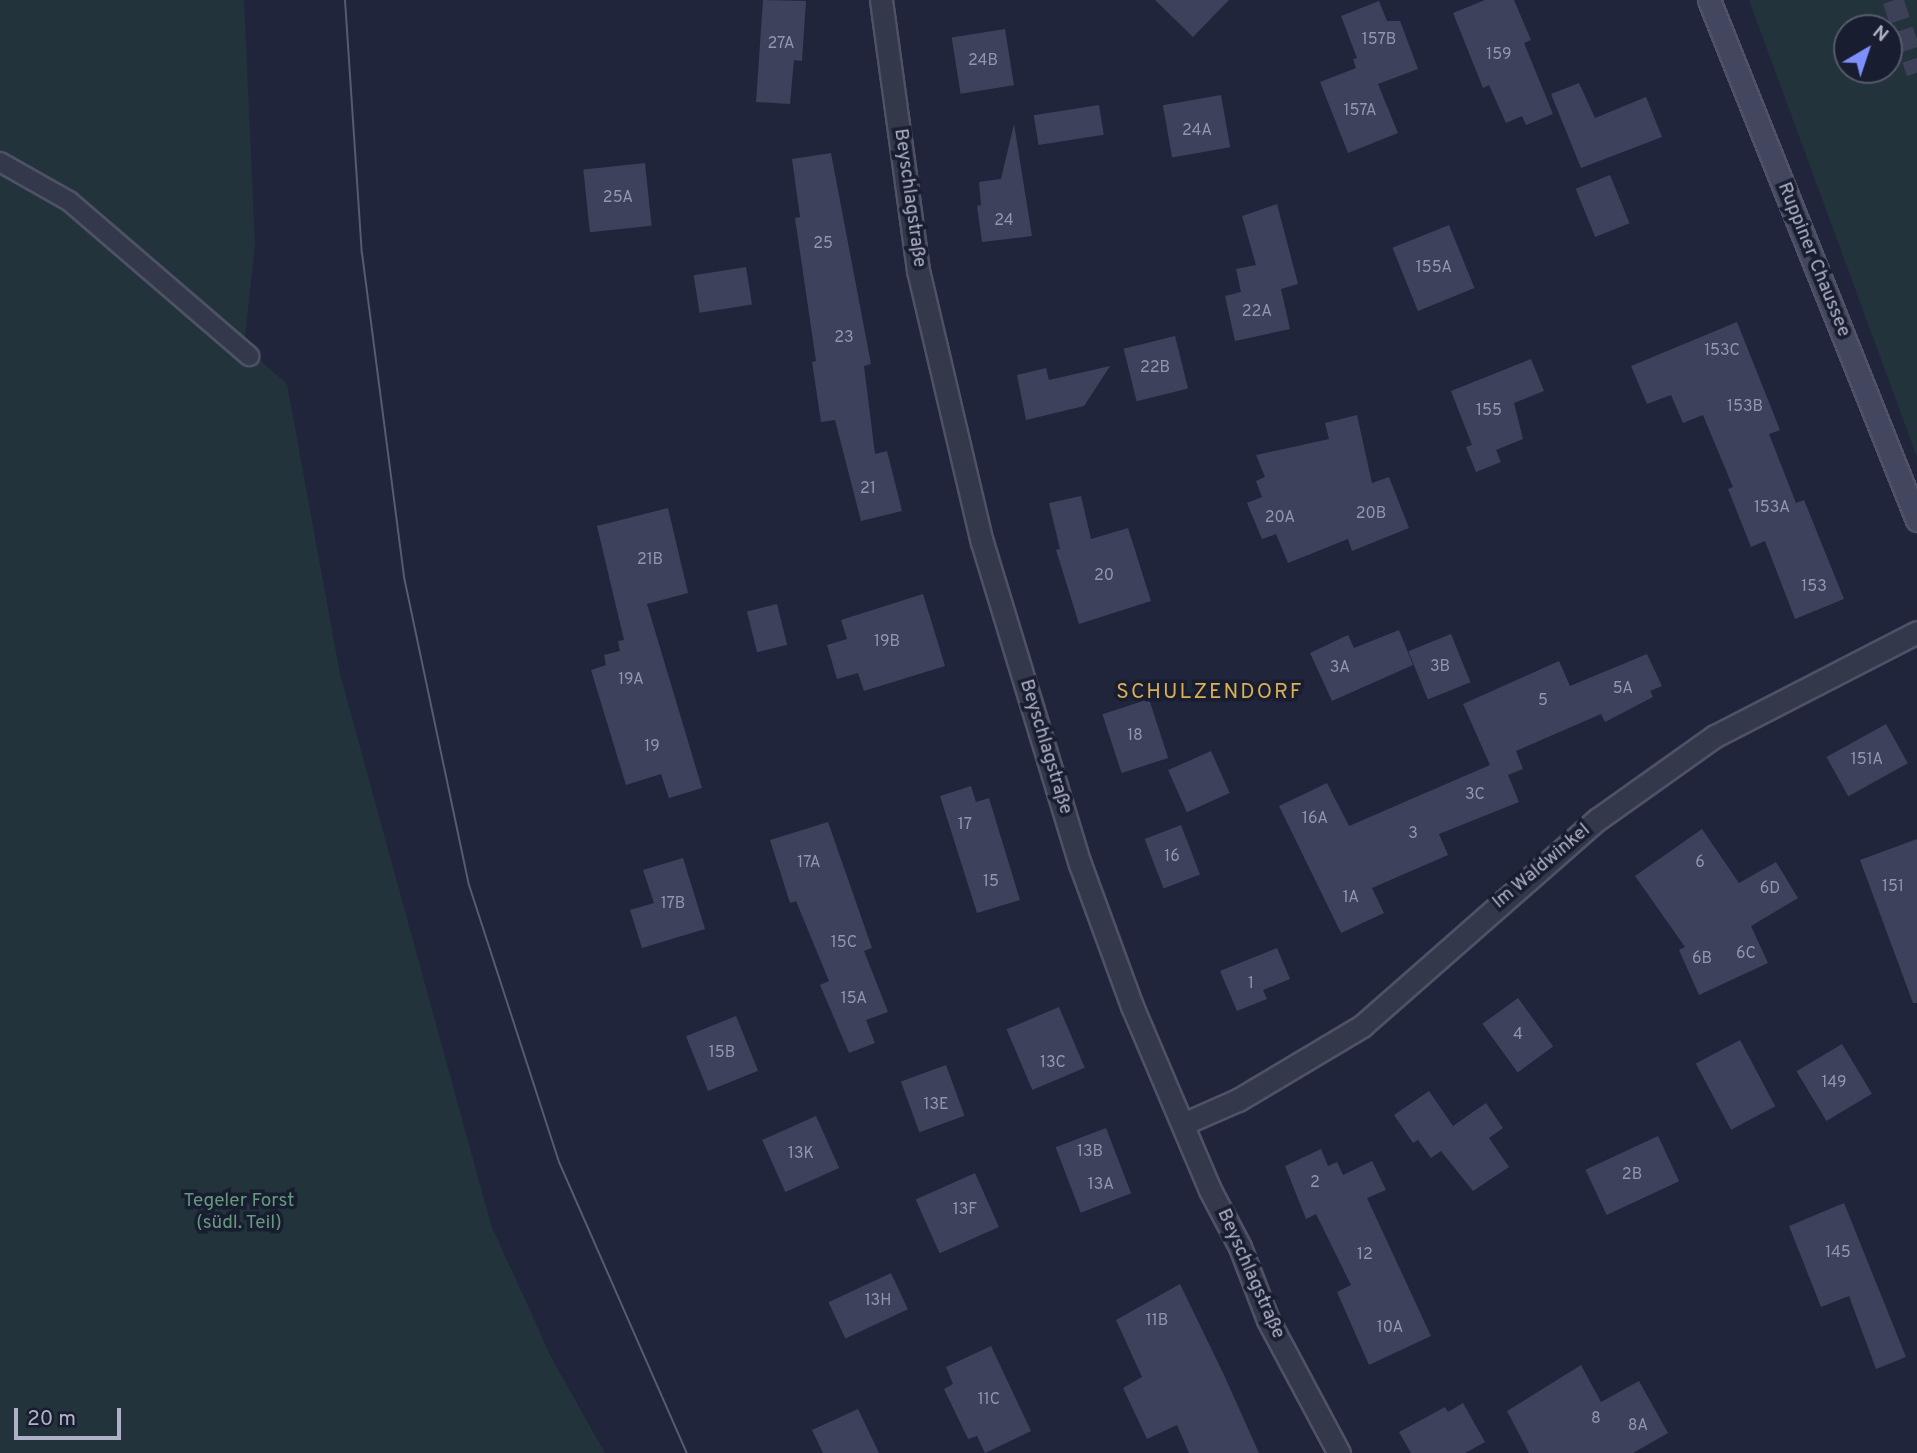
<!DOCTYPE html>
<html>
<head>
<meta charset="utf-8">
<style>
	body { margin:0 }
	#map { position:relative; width:1917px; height:1453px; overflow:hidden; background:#20253b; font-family:Overpass,sans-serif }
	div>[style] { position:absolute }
	.green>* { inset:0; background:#22333c }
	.building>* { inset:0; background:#3c425b; transform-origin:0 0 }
	.highway-tunnel>* { height:21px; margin-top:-10.5px; transform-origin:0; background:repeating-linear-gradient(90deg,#3d4157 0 21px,transparent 0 31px) }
	.roads { filter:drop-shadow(2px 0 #4f5266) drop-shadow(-2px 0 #4f5266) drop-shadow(0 2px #4f5266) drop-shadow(0 -2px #4f5266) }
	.lane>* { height:18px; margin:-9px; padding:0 9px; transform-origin:9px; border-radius:9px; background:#34384b }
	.street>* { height:21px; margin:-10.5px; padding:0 10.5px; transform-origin:10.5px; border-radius:10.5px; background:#34384b }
	.secondary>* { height:21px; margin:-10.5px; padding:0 10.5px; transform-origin:10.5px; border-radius:10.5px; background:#42465e }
	.tram>* { height:2px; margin:-1px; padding:0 1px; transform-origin:1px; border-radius:1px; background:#555b73 }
	span { translate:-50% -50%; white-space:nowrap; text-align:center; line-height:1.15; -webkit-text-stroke:7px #191d30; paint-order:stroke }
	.number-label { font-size:16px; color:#9296ac }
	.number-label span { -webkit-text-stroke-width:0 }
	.street-label { font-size:19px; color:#afb2c7 }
	.park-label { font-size:19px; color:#649a7d }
	.neighbourhood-label { font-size:21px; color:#daaf57; letter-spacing:2px }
	.north { position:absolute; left:1833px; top:14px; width:70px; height:70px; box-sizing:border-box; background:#191d30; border:2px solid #55596c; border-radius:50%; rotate:39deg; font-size:19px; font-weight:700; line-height:28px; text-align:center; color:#afb2c7 }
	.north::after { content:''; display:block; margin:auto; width:24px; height:32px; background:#7d90fe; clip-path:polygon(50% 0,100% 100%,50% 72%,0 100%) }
	.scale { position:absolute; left:14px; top:1408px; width:107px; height:32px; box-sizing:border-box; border:4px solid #afb2c7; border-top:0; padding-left:9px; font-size:21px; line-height:24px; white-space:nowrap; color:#afb2c7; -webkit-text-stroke:5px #191d30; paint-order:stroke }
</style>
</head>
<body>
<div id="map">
	<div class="green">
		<i style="clip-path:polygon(0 0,244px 0,255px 244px,244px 346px,287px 384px,340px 674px,491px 1225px,552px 1359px,605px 1453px,0 1453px)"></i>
		<i style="clip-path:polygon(evenodd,1749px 0,1917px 0,1917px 457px,1749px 0,1847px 28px,1889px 28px,1889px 70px,1847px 70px,1847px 28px)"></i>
	</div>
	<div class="building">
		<i style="clip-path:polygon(763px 0,806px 1px,802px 61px,794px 60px,790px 104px,756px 102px)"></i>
		<i style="clip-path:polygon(1155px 0,1229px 0,1193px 37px)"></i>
		<i style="clip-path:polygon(1485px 0,1514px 0,1531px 40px,1524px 43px,1553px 114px,1526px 125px,1522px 116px,1506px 123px,1489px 85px,1483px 88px,1453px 13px)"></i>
		<i style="clip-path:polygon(1379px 1px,1387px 21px,1400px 21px,1418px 69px,1378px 84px,1398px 133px,1348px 153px,1320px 82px,1356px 68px,1353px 59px,1357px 58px,1341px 16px)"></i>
		<i style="left:1005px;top:29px;width:57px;height:54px;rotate:81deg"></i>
		<i style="clip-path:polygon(1579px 83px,1595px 118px,1646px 97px,1662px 137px,1581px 168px,1551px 94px)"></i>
		<i style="left:1221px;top:95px;width:53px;height:59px;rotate:80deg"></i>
		<i style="left:1099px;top:105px;width:30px;height:66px;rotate:81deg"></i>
		<i style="clip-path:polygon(1014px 124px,1032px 236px,982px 242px,977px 206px,981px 205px,979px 182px,1001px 179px)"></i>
		<i style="clip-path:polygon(831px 153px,871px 364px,864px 366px,875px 454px,887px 451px,902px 511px,861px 521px,835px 420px,821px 422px,812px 362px,816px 361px,795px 218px,800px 217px,792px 159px)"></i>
		<i style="left:645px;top:163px;width:63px;height:62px;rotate:84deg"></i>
		<i style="left:1610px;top:175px;width:52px;height:37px;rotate:68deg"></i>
		<i style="clip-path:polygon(1277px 204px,1298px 284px,1281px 289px,1290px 329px,1235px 341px,1225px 296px,1241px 292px,1236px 269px,1256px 265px,1242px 216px)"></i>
		<i style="left:1449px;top:225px;width:68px;height:61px;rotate:68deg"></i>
		<i style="left:746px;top:267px;width:38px;height:53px;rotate:81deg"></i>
		<i style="clip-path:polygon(1737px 322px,1780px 430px,1769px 434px,1796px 503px,1804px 500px,1844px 599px,1795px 619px,1765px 541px,1751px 547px,1728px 489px,1733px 487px,1703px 415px,1683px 423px,1671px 395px,1647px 404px,1631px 366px)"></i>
		<i style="left:1175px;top:336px;width:54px;height:53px;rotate:76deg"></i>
		<i style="clip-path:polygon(1531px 359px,1544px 391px,1514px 403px,1523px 439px,1496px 450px,1501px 462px,1476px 472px,1466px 447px,1472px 445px,1451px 391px)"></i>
		<i style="clip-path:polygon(1110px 366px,1084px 406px,1026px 420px,1017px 375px,1046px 368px,1049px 380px)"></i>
		<i style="clip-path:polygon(1357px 415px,1372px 483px,1389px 477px,1409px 528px,1352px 551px,1348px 539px,1288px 563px,1276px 534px,1262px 539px,1247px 503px,1262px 497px,1256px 481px,1265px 477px,1256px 455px,1329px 439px,1325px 423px)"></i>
		<i style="clip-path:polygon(1081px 496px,1091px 539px,1128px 528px,1151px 601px,1079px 624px,1056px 550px,1060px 549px,1049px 503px)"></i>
		<i style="clip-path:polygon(668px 508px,688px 593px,647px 604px,702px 788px,669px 798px,661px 774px,626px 785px,591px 670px,606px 665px,604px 655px,620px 651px,618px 641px,624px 640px,597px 526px)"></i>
		<i style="clip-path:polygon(923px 594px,945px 666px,864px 691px,858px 673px,837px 679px,827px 645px,847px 639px,841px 620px)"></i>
		<i style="left:777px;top:604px;width:42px;height:31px;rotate:76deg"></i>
		<i style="clip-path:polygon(1399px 630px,1413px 665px,1332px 701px,1310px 653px,1348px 635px,1354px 648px)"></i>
		<i style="left:1451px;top:634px;width:52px;height:46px;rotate:68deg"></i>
		<i style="clip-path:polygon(1647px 654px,1662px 686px,1650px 691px,1653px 697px,1605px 722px,1601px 714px,1516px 751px,1523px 769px,1508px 775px,1519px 802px,1439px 834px,1448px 855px,1372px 888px,1384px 913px,1341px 933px,1279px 806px,1327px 783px,1349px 826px,1490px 765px,1463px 704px,1559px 661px,1570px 686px)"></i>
		<i style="left:1149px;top:699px;width:62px;height:49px;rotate:72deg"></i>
		<i style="left:1886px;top:724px;width:45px;height:68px;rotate:61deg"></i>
		<i style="left:1211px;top:751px;width:46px;height:47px;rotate:66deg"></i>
		<i style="clip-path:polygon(971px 786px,976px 802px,989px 798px,1020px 900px,977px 913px,940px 796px)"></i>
		<i style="clip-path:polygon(828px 822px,872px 948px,864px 951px,888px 1012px,866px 1020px,875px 1043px,849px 1053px,820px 985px,829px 981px,796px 901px,790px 903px,770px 840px)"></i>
		<i style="left:1181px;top:825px;width:53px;height:39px;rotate:69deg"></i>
		<i style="clip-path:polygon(1702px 829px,1739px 883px,1776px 862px,1798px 898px,1751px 926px,1768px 963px,1699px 995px,1679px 950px,1685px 947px,1635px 876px)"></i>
		<i style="clip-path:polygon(1917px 839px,1917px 1003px,1913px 1003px,1860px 860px)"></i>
		<i style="clip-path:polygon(683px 858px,705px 929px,642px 948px,630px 910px,654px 903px,643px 870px)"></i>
		<i style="clip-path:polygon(1277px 948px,1290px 979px,1263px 990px,1267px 999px,1237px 1011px,1220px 971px)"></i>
		<i style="left:1518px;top:998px;width:60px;height:44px;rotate:54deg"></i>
		<i style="left:1059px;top:1007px;width:66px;height:57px;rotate:67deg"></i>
		<i style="left:736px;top:1016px;width:59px;height:54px;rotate:68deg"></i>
		<i style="left:1740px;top:1040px;width:75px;height:50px;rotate:62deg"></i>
		<i style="left:1842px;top:1044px;width:58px;height:53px;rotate:59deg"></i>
		<i style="left:946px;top:1065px;width:54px;height:48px;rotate:70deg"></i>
		<i style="clip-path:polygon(1429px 1091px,1453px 1126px,1486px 1103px,1503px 1128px,1489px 1138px,1509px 1167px,1473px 1191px,1441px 1151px,1431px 1158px,1418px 1140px,1413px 1143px,1394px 1115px)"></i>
		<i style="left:816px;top:1116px;width:57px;height:59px;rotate:66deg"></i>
		<i style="left:1106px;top:1128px;width:70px;height:54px;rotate:69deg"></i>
		<i style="left:1658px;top:1136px;width:50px;height:80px;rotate:65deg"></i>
		<i style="clip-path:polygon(1321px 1149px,1328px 1166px,1337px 1162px,1343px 1175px,1372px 1161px,1386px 1190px,1367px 1198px,1431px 1336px,1369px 1365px,1337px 1292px,1351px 1285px,1316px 1214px,1306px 1219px,1285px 1166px)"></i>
		<i style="left:975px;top:1173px;width:59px;height:65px;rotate:66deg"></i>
		<i style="clip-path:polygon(1844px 1203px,1906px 1357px,1876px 1369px,1849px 1296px,1821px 1307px,1789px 1226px)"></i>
		<i style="left:891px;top:1273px;width:40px;height:69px;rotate:65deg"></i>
		<i style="clip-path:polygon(1180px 1284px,1224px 1375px,1259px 1453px,1189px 1453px,1177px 1425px,1147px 1439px,1123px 1388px,1142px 1377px,1116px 1320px)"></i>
		<i style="clip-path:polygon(991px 1346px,1031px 1431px,985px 1453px,977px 1436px,968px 1439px,944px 1389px,953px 1384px,946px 1367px)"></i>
		<i style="clip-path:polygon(1581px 1365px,1601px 1402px,1639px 1381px,1668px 1433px,1633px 1453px,1529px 1453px,1507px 1411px)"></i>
		<i style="clip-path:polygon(1463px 1403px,1485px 1442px,1465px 1453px,1411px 1453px,1399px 1432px,1445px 1407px,1448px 1412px)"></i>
		<i style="clip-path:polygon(858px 1409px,879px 1453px,823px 1453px,812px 1430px)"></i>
	</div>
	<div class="highway-tunnel">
		<i style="left:1893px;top:0;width:76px;rotate:71.6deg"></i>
	</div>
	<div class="roads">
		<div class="lane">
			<i style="left:0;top:162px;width:79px;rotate:29.5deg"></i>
			<i style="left:69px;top:201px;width:238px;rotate:40.7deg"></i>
		</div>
		<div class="street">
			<i style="left:881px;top:0;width:273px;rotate:82.2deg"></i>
			<i style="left:918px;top:270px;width:279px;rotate:76.8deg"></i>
			<i style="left:982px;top:542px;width:337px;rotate:73.1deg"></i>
			<i style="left:1080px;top:864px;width:151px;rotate:69.9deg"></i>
			<i style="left:1132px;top:1006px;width:200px;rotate:67deg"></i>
			<i style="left:1210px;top:1190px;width:64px;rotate:62.2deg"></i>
			<i style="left:1240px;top:1247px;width:78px;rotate:69deg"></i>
			<i style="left:1268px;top:1320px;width:151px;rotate:61.9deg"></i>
			<i style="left:1183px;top:1124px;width:60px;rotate:-23.6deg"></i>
			<i style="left:1238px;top:1100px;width:144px;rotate:-30.8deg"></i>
			<i style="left:1362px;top:1026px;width:314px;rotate:-41.3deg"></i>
			<i style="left:1598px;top:819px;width:143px;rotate:-35.4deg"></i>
			<i style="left:1715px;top:736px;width:227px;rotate:-27.2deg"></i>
		</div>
		<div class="secondary">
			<i style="left:1709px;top:0;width:560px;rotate:68.2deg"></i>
		</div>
	</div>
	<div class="tram">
		<i style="left:345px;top:0;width:254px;rotate:86.2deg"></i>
		<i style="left:362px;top:253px;width:327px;rotate:82.6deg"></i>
		<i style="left:404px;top:577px;width:315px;rotate:78.1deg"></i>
		<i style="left:469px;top:885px;width:291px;rotate:72deg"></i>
		<i style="left:559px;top:1162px;width:318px;rotate:66.3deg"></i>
	</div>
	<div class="number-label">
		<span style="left:1379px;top:40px">157B</span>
		<span style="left:781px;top:44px">27A</span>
		<span style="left:1499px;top:55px">159</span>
		<span style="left:983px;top:61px">24B</span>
		<span style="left:1360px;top:111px">157A</span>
		<span style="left:1197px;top:131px">24A</span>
		<span style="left:618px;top:198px">25A</span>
		<span style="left:1004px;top:221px">24</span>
		<span style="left:823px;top:244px">25</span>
		<span style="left:1434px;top:268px">155A</span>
		<span style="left:1257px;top:312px">22A</span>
		<span style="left:844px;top:338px">23</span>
		<span style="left:1722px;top:351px">153C</span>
		<span style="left:1155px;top:368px">22B</span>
		<span style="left:1745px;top:407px">153B</span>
		<span style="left:1489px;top:411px">155</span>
		<span style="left:868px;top:489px">21</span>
		<span style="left:1772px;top:508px">153A</span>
		<span style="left:1371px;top:514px">20B</span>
		<span style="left:1280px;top:518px">20A</span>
		<span style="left:650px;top:560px">21B</span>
		<span style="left:1104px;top:576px">20</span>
		<span style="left:1814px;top:587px">153</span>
		<span style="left:887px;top:642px">19B</span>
		<span style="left:1440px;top:667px">3B</span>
		<span style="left:1340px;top:668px">3A</span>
		<span style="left:631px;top:680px">19A</span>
		<span style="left:1623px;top:689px">5A</span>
		<span style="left:1543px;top:701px">5</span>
		<span style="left:1135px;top:736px">18</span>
		<span style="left:652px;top:747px">19</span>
		<span style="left:1867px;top:760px">151A</span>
		<span style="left:1475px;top:795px">3C</span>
		<span style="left:1315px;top:819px">16A</span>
		<span style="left:965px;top:825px">17</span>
		<span style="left:1413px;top:834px">3</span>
		<span style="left:1172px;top:857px">16</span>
		<span style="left:809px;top:863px">17A</span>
		<span style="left:1700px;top:863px">6</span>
		<span style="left:991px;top:882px">15</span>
		<span style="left:1893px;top:887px">151</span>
		<span style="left:1770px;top:889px">6D</span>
		<span style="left:1351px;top:898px">1A</span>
		<span style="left:673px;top:904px">17B</span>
		<span style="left:844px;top:943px">15C</span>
		<span style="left:1746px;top:954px">6C</span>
		<span style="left:1702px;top:959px">6B</span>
		<span style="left:1251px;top:984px">1</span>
		<span style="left:854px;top:999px">15A</span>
		<span style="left:1518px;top:1035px">4</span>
		<span style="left:722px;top:1053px">15B</span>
		<span style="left:1053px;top:1063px">13C</span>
		<span style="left:1834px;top:1083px">149</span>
		<span style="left:936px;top:1105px">13E</span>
		<span style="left:1090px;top:1152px">13B</span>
		<span style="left:801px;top:1154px">13K</span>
		<span style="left:1632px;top:1175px">2B</span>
		<span style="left:1315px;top:1183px">2</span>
		<span style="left:1101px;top:1185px">13A</span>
		<span style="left:965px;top:1210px">13F</span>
		<span style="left:1838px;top:1253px">145</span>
		<span style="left:1365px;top:1255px">12</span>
		<span style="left:878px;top:1301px">13H</span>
		<span style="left:1157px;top:1321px">11B</span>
		<span style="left:1390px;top:1328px">10A</span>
		<span style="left:989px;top:1400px">11C</span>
		<span style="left:1596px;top:1419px">8</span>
		<span style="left:1638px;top:1426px">8A</span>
	</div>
	<div class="street-label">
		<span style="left:909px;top:198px;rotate:82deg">Beyschlagstraße</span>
		<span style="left:1813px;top:260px;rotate:68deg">Ruppiner Chaussee</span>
		<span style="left:1045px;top:747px;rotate:73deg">Beyschlagstraße</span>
		<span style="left:1542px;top:867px;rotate:-40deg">Im Waldwinkel</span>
		<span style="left:1250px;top:1274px;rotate:66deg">Beyschlagstraße</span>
	</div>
	<div class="park-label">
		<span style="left:239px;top:1213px">Tegeler Forst<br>(südl. Teil)</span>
	</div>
	<div class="neighbourhood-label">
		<span style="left:1210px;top:693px">SCHULZENDORF</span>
	</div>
	<div class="north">N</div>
	<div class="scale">20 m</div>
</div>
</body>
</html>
